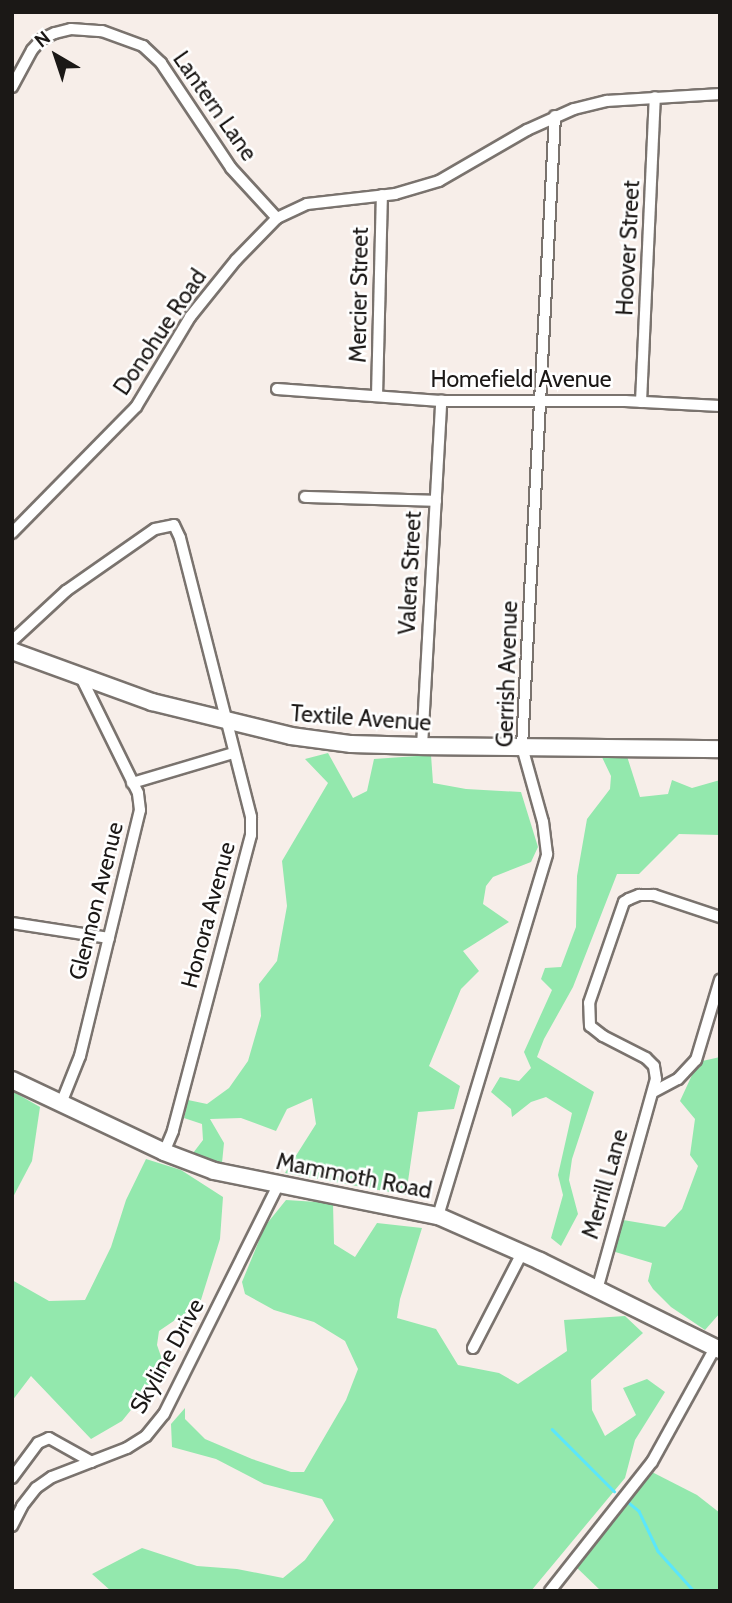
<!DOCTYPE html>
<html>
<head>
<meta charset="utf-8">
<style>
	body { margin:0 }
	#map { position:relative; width:732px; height:1603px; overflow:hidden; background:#f7eee9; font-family:Cabin,sans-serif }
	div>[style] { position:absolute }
	.green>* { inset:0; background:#93e8ad }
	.stream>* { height:2.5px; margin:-1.25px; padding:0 1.25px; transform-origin:1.25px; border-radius:1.25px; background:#5be6fb }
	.roads { filter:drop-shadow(2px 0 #7a736e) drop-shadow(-2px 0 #7a736e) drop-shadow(0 2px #7a736e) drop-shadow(0 -2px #7a736e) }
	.minor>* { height:10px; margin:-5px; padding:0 5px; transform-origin:5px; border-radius:5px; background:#fff }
	.secondary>* { height:16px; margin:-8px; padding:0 8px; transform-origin:8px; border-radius:8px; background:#fff }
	span { translate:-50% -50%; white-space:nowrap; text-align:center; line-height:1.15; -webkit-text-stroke:5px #fff; paint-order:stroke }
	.street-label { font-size:23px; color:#1b1816 }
	.frame { position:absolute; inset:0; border:14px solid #1b1816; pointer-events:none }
	.north { position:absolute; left:21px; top:21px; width:70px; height:70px; -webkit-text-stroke:5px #fff; paint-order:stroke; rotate:321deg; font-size:19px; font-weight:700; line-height:28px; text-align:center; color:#1b1816 }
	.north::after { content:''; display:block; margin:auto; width:24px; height:32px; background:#1b1816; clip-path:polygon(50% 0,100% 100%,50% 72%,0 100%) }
</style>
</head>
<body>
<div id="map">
	<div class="green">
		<i style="clip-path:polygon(625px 750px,640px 797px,668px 794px,672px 780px,692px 788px,720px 780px,720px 835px,679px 834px,639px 874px,617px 874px,573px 987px,544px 1039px,537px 1057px,594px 1092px,572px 1159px,569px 1180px,578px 1214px,561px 1246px,551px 1238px,563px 1195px,558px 1175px,572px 1113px,546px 1097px,531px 1102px,512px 1117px,511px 1109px,491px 1092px,500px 1077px,519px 1081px,531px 1068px,524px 1052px,552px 990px,541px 979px,545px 968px,561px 967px,576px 927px,577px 876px,587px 819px,610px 789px,611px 776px,600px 753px)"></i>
		<i style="clip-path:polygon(328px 753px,353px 798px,367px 791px,374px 759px,431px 755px,433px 783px,466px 789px,521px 792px,538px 847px,531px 862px,493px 877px,486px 886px,483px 904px,509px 922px,463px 951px,479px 971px,461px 989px,429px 1066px,460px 1086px,454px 1109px,418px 1112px,406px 1195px,285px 1173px,316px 1124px,312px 1098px,287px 1109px,276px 1131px,241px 1118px,210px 1119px,224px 1143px,222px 1163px,190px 1157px,203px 1140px,202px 1124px,184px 1118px,188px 1100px,207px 1104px,229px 1088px,248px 1061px,261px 1016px,259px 984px,277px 961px,287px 906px,282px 861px,328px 783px,305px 759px)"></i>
		<i style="clip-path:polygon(720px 1057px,720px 1313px,705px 1330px,671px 1307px,653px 1289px,648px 1281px,652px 1263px,612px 1251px,623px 1220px,665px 1227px,682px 1209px,698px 1166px,690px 1155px,695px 1119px,680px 1101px,698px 1062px)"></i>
		<i style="clip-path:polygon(12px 1091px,40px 1107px,32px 1161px,12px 1199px)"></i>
		<i style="clip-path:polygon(146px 1159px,181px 1170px,223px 1197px,220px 1239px,200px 1303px,159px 1331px,157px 1345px,165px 1368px,122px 1421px,91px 1439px,31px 1376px,12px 1401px,12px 1280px,49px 1301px,85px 1300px,111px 1247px,126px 1200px)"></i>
		<i style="clip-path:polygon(286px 1200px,333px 1203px,334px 1244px,355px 1257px,377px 1223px,422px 1228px,400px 1299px,397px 1318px,436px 1329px,458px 1365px,499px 1373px,518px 1384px,567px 1351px,564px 1320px,625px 1316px,643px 1333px,591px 1380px,592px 1410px,605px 1436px,636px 1415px,623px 1388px,647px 1379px,665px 1392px,635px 1440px,625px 1478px,531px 1591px,111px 1591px,92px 1574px,142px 1548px,197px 1566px,237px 1569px,283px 1578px,305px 1560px,334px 1520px,322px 1499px,264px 1484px,216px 1459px,172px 1447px,171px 1424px,185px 1408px,185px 1419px,205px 1439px,252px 1459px,291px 1472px,304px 1472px,346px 1400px,358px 1369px,345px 1341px,314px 1322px,274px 1310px,245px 1294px,242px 1282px,265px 1226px)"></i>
		<i style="clip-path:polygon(650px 1471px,697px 1495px,720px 1513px,720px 1591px,601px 1591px,574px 1565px)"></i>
	</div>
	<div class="stream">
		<i style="left:552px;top:1429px;width:88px;rotate:45deg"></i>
		<i style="left:628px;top:1502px;width:14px;rotate:39deg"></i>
		<i style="left:639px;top:1511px;width:44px;rotate:64.6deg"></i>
		<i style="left:658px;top:1551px;width:54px;rotate:48deg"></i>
	</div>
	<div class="roads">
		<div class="minor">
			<i style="left:12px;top:87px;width:42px;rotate:-61.6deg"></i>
			<i style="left:32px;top:50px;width:15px;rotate:-48deg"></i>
			<i style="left:42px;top:39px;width:14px;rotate:-25deg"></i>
			<i style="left:55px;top:33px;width:16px;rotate:-14deg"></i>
			<i style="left:71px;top:29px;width:31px;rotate:4deg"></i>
			<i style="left:102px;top:31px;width:44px;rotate:20.1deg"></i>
			<i style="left:143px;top:46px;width:25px;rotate:43deg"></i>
			<i style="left:161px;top:63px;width:126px;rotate:56.3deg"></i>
			<i style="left:231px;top:168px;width:68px;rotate:47.4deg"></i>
			<i style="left:277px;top:389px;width:164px;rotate:4.2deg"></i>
			<i style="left:441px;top:401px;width:184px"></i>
			<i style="left:625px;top:401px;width:95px;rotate:3deg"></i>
			<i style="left:377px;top:396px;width:201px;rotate:-88.6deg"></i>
			<i style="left:641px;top:402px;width:305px;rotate:-87.4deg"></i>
			<i style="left:305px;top:497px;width:131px;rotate:1.7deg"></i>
			<i style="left:12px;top:533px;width:177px;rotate:-45.5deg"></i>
			<i style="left:136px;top:407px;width:105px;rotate:-59deg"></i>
			<i style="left:190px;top:317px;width:73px;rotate:-51.1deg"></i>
			<i style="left:236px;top:260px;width:59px;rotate:-45.7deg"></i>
			<i style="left:277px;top:218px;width:33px;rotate:-25deg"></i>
			<i style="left:307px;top:204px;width:89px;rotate:-6.5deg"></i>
			<i style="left:395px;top:194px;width:46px;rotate:-16.5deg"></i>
			<i style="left:439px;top:181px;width:102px;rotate:-30.1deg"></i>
			<i style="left:527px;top:130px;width:51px;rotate:-24.1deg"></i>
			<i style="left:574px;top:109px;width:34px;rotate:-14deg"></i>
			<i style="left:607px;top:101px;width:113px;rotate:-3.5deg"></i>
			<i style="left:12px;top:641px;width:74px;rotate:-42.8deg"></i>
			<i style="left:66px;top:591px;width:108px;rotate:-34.9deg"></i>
			<i style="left:155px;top:529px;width:19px;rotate:-12deg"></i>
			<i style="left:174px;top:525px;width:14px;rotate:65deg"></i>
			<i style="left:180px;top:538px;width:288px;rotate:75.7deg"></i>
			<i style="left:251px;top:817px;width:18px;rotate:90deg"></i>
			<i style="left:251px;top:835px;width:306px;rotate:104.8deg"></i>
			<i style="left:173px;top:1131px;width:23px;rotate:113deg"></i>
			<i style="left:422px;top:746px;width:346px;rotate:-86.8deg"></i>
			<i style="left:132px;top:783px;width:105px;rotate:-16.5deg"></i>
			<i style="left:12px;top:923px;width:98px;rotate:8.8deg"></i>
			<i style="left:655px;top:1091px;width:26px;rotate:-28deg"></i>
			<i style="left:678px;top:1079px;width:26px;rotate:-47deg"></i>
			<i style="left:696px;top:1060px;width:84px;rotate:-73.3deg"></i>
			<i style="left:62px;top:1101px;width:48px;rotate:-68.2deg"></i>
			<i style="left:80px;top:1056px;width:253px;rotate:-76.3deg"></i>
			<i style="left:140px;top:810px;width:17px;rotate:-97deg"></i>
			<i style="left:138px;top:793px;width:129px;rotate:-116.2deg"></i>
			<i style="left:438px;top:1216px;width:378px;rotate:-73.2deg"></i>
			<i style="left:547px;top:854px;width:32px;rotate:-97deg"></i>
			<i style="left:543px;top:822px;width:78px;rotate:-105.6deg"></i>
			<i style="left:522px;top:747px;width:632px;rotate:-87.01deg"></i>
			<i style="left:597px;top:1290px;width:219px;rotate:-74.4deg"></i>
			<i style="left:656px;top:1079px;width:13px;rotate:-99deg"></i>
			<i style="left:654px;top:1066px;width:11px;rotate:-135deg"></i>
			<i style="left:646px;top:1058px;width:48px;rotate:-152.9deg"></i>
			<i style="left:603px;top:1036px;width:16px;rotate:-142deg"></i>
			<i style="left:590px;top:1026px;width:23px;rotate:-92deg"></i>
			<i style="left:589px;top:1003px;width:107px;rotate:-70.9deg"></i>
			<i style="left:624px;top:902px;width:6px;rotate:-31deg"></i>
			<i style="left:629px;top:899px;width:11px;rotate:-22deg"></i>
			<i style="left:639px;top:895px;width:15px"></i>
			<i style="left:654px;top:895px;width:70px;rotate:18.4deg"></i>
			<i style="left:473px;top:1348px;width:107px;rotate:-62.7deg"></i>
			<i style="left:12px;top:1478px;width:44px;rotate:-53.4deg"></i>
			<i style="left:38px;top:1443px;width:12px;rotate:-24deg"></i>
			<i style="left:49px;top:1438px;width:49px;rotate:29.2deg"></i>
			<i style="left:12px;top:1526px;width:22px;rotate:-63deg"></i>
			<i style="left:22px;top:1506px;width:23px;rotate:-52deg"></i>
			<i style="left:36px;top:1488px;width:19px;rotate:-35deg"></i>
			<i style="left:52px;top:1477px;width:80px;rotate:-21.1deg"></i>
			<i style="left:127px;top:1448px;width:22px;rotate:-32deg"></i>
			<i style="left:146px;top:1436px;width:28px;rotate:-51deg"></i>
			<i style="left:164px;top:1414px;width:258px;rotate:-63.5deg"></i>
			<i style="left:550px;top:1591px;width:164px;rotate:-51.7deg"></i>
			<i style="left:652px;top:1462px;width:130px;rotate:-61.1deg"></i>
		</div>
		<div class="secondary">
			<i style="left:12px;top:651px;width:149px;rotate:20deg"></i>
			<i style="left:152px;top:702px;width:143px;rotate:13.7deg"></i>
			<i style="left:291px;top:736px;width:61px;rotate:7.6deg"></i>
			<i style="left:351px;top:744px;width:71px;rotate:1.6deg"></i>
			<i style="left:422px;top:746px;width:298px;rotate:0.6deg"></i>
			<i style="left:12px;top:1080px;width:168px;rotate:25.3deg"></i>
			<i style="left:164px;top:1152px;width:53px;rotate:20.8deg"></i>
			<i style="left:214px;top:1171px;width:228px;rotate:11.4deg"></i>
			<i style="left:438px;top:1216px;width:111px;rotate:23.8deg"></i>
			<i style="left:540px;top:1261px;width:201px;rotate:26.3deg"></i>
		</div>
	</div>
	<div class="street-label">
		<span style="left:215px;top:106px;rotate:55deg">Lantern Lane</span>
		<span style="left:628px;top:248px;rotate:-87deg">Hoover Street</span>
		<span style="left:359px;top:295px;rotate:-89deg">Mercier Street</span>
		<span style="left:160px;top:332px;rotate:-56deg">Donohue Road</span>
		<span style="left:521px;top:379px">Homefield Avenue</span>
		<span style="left:410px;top:573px;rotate:-87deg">Valera Street</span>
		<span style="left:507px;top:674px;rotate:-88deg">Gerrish Avenue</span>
		<span style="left:361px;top:718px;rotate:4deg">Textile Avenue</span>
		<span style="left:96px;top:901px;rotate:-76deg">Glennon Avenue</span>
		<span style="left:208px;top:915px;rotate:-75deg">Honora Avenue</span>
		<span style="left:354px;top:1176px;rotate:11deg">Mammoth Road</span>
		<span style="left:605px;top:1184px;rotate:-74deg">Merrill Lane</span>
		<span style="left:167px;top:1356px;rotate:-61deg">Skyline Drive</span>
	</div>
	<div class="frame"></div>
	<div class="north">N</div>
</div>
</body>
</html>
